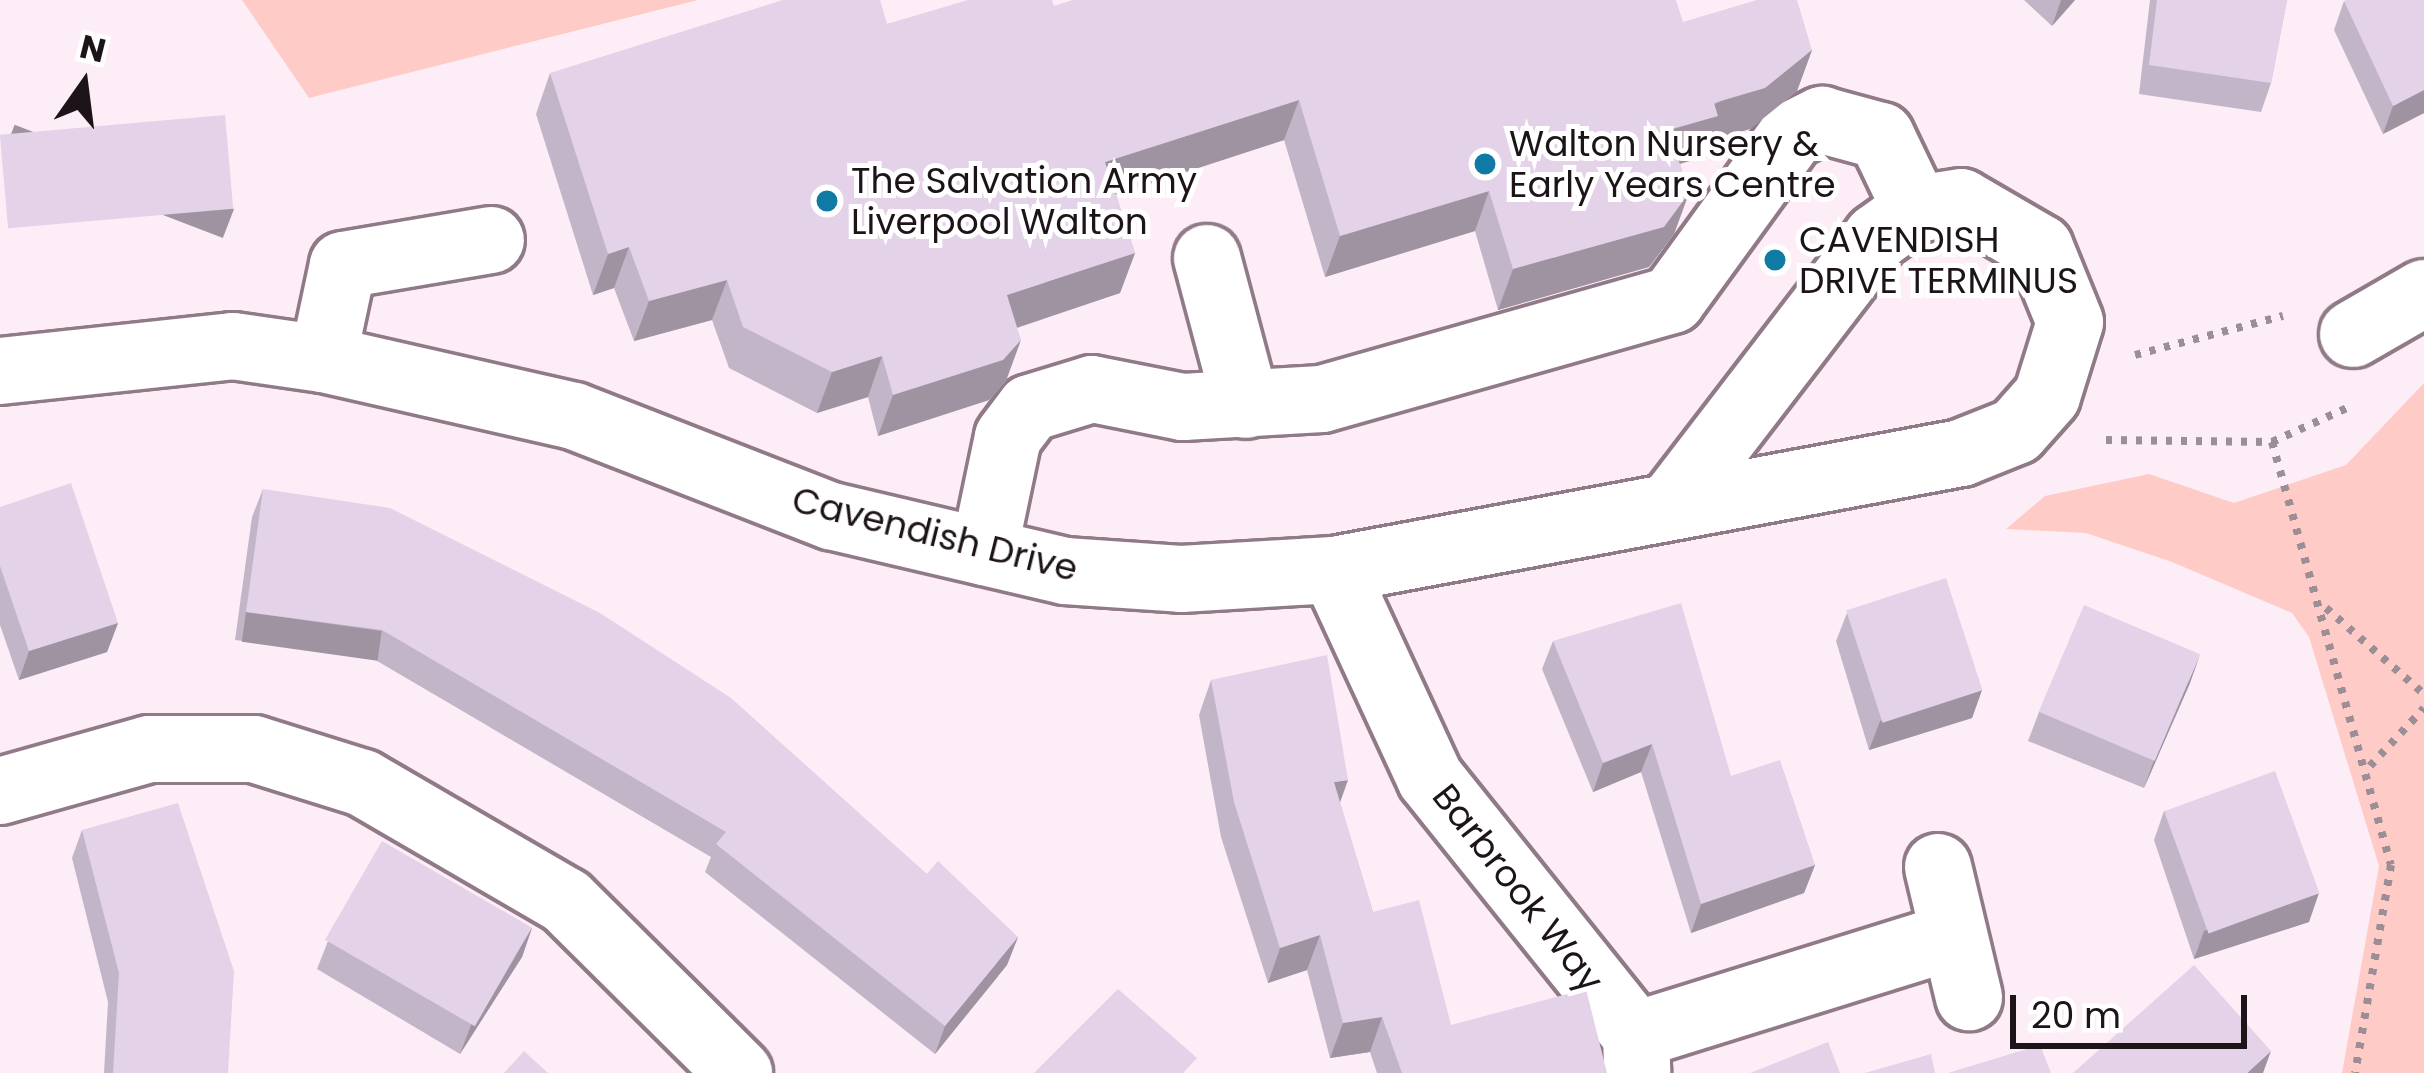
<!DOCTYPE html>
<html>
<head>
<meta charset="utf-8">
<style>
	body { margin:0 }
	#map { position:relative; width:2424px; height:1073px; overflow:hidden; background:#fdedf7; font-family:Poppins,sans-serif }
	div>[style] { position:absolute }
	.green>* { inset:0; background:#fecbc7 }
	.path>* { height:8px; margin-top:-4px; transform-origin:0; background:repeating-linear-gradient(90deg,#9b8e96 0 6px,transparent 0 15px) }
	.roads { filter:drop-shadow(3px 0 #917a88) drop-shadow(-3px 0 #917a88) drop-shadow(0 3px #917a88) drop-shadow(0 -3px #917a88) }
	.minor>* { height:66px; margin:-33px; padding:0 33px; transform-origin:33px; border-radius:33px; background:#fff }
	.wall>* { inset:0; background:#c3b5c8 }
	.shaded-wall>* { inset:0; background:#9f93a2; transform-origin:0 0 }
	.building>* { inset:0; background:#e3d2e8; transform-origin:0 0 }
	.dots>* { width:33px; height:33px; translate:-50% -50%; box-sizing:border-box; border:6px solid #fff; border-radius:50% }
	span { translate:-50% -50%; white-space:nowrap; text-align:center; line-height:1.15; -webkit-text-stroke:10px #fff; paint-order:stroke }
	.poi-label { font-size:36px; color:#1d1419 }
	.left { translate:0 -50%; text-align:left }
	.street-label { font-size:36px; color:#1d1419 }
	.north { position:absolute; left:24px; top:24px; width:120px; height:120px; -webkit-text-stroke:9px #fff; paint-order:stroke; rotate:14deg; font-size:33px; font-weight:700; line-height:48px; text-align:center; color:#1d1419 }
	.north::after { content:''; display:block; margin:auto; width:42px; height:54px; background:#1d1419; clip-path:polygon(50% 0,100% 100%,50% 72%,0 100%) }
	.scale { position:absolute; left:2010px; top:995px; width:237px; height:54px; box-sizing:border-box; border:6px solid #1d1419; border-top:0; padding-left:15px; font-size:36px; line-height:42px; white-space:nowrap; color:#1d1419; -webkit-text-stroke:9px #fff; paint-order:stroke }
</style>
</head>
<body>
<div id="map">
	<div class="green">
		<i style="clip-path:polygon(242px 0,698px 0,309px 98px)"></i>
		<i style="clip-path:polygon(2424px 383px,2424px 1073px,2342px 1073px,2379px 866px,2309px 637px,2292px 613px,2172px 562px,2086px 533px,2006px 529px,2045px 496px,2149px 474px,2234px 503px,2346px 465px)"></i>
	</div>
	<div class="path">
		<i style="left:2135px;top:355px;width:153px;rotate:-14.8deg"></i>
		<i style="left:2106px;top:440px;width:166px;rotate:0.7deg"></i>
		<i style="left:2272px;top:442px;width:85px;rotate:-24.4deg"></i>
		<i style="left:2272px;top:442px;width:439px;rotate:74.3deg"></i>
		<i style="left:2391px;top:865px;width:211px;rotate:99.8deg"></i>
		<i style="left:2326px;top:608px;width:130px;rotate:41.3deg"></i>
		<i style="left:2370px;top:766px;width:79px;rotate:-47deg"></i>
	</div>
	<div class="roads">
		<div class="minor">
			<i style="left:1207px;top:258px;width:152px;rotate:75.1deg"></i>
			<i style="left:2353px;top:334px;width:82px;rotate:-30deg"></i>
			<i style="left:323px;top:359px;width:96px;rotate:-78deg"></i>
			<i style="left:343px;top:265px;width:150px;rotate:-9.6deg"></i>
			<i style="left:0;top:371px;width:234px;rotate:-6.1deg"></i>
			<i style="left:233px;top:346px;width:91px;rotate:8.2deg"></i>
			<i style="left:323px;top:359px;width:257px;rotate:12.8deg"></i>
			<i style="left:574px;top:416px;width:276px;rotate:21.3deg"></i>
			<i style="left:831px;top:516px;width:240px;rotate:13.2deg"></i>
			<i style="left:1065px;top:571px;width:116px;rotate:3.9deg"></i>
			<i style="left:1181px;top:579px;width:153px;rotate:-3.4deg"></i>
			<i style="left:1334px;top:570px;width:638px;rotate:-10.57deg"></i>
			<i style="left:1961px;top:453px;width:59px;rotate:-21.8deg"></i>
			<i style="left:2016px;top:431px;width:47px;rotate:-48.5deg"></i>
			<i style="left:2047px;top:396px;width:77px;rotate:-72.7deg"></i>
			<i style="left:2070px;top:322px;width:80px;rotate:-112.1deg"></i>
			<i style="left:2040px;top:248px;width:91px;rotate:-149.8deg"></i>
			<i style="left:1961px;top:202px;width:46px;rotate:171.2deg"></i>
			<i style="left:1916px;top:209px;width:48px;rotate:144.3deg"></i>
			<i style="left:1877px;top:237px;width:338px;rotate:127.5deg"></i>
			<i style="left:984px;top:552px;width:117px;rotate:-78.2deg"></i>
			<i style="left:1008px;top:437px;width:36px;rotate:-53deg"></i>
			<i style="left:1030px;top:408px;width:65px;rotate:-17deg"></i>
			<i style="left:1092px;top:389px;width:93px;rotate:11.2deg"></i>
			<i style="left:1183px;top:407px;width:139px;rotate:-3.3deg"></i>
			<i style="left:1322px;top:399px;width:364px;rotate:-15.8deg"></i>
			<i style="left:1672px;top:300px;width:204px;rotate:-54deg"></i>
			<i style="left:1792px;top:135px;width:34px;rotate:-27deg"></i>
			<i style="left:1822px;top:120px;width:61px;rotate:15.2deg"></i>
			<i style="left:1881px;top:136px;width:81px;rotate:64.4deg"></i>
			<i style="left:1334px;top:570px;width:229px;rotate:65.2deg"></i>
			<i style="left:1430px;top:778px;width:329px;rotate:51.3deg"></i>
			<i style="left:1636px;top:1035px;width:38px;rotate:88deg"></i>
			<i style="left:0;top:791px;width:155px;rotate:-15.7deg"></i>
			<i style="left:149px;top:749px;width:105px"></i>
			<i style="left:254px;top:749px;width:114px;rotate:17.3deg"></i>
			<i style="left:363px;top:783px;width:235px;rotate:30.2deg"></i>
			<i style="left:566px;top:901px;width:244px;rotate:44.8deg"></i>
			<i style="left:1938px;top:867px;width:134px;rotate:76.6deg"></i>
			<i style="left:1636px;top:1035px;width:333px;rotate:-17.3deg"></i>
		</div>
	</div>
	<div class="wall">
		<i style="clip-path:polygon(2024px 0,2075px 0,2052px 26px)"></i>
		<i style="clip-path:polygon(2150px 0,2287px 0,2271px 83px,2261px 112px,2139px 94px)"></i>
		<i style="clip-path:polygon(2424px 0,2424px 113px,2383px 134px,2334px 30px,2344px 1px)"></i>
		<i style="clip-path:polygon(1054px 6px,1683px 22px,1812px 50px,1797px 91px,1750px 129px,1709px 141px,1703px 157px,1680px 164px,1689px 193px,1674px 234px,1649px 267px,1498px 310px,1475px 231px,1325px 277px,1284px 140px,1116px 195px,1135px 253px,1120px 293px,1017px 328px,1006px 381px,989px 400px,878px 436px,868px 397px,817px 413px,729px 368px,712px 320px,634px 341px,614px 288px,593px 295px,536px 114px,550px 73px,887px 24px)"></i>
		<i style="clip-path:polygon(263px 489px,927px 874px,1018px 937px,1007px 965px,935px 1054px,705px 872px,711px 857px,372px 658px,235px 640px,252px 517px)"></i>
		<i style="clip-path:polygon(0 507px,118px 623px,107px 652px,19px 680px,0 625px)"></i>
		<i style="clip-path:polygon(1847px 613px,1982px 690px,1972px 718px,1869px 750px,1836px 641px)"></i>
		<i style="clip-path:polygon(1553px 641px,1731px 776px,1815px 865px,1804px 893px,1691px 933px,1641px 772px,1593px 792px,1542px 669px)"></i>
		<i style="clip-path:polygon(1211px 680px,1340px 803px,1373px 912px,1451px 1025px,1607px 1073px,1377px 1073px,1370px 1052px,1330px 1058px,1307px 970px,1268px 983px,1221px 837px,1199px 715px)"></i>
		<i style="clip-path:polygon(2190px 683px,2144px 788px,2028px 741px,2039px 712px)"></i>
		<i style="clip-path:polygon(2164px 811px,2309px 922px,2194px 959px,2154px 840px)"></i>
		<i style="clip-path:polygon(82px 830px,228px 1073px,104px 1073px,108px 1002px,72px 858px)"></i>
		<i style="clip-path:polygon(532px 928px,522px 957px,460px 1054px,317px 969px,328px 941px)"></i>
	</div>
	<div class="shaded-wall">
		<i style="clip-path:polygon(2061px 0,2075px 0,2052px 26px)"></i>
		<i style="clip-path:polygon(1812px 50px,1797px 91px,1750px 129px,1709px 141px,1703px 157px,1655px 171px,1669px 130px)"></i>
		<i style="clip-path:polygon(2424px 90px,2424px 113px,2383px 134px,2393px 106px)"></i>
		<i style="clip-path:polygon(1299px 100px,1284px 140px,1090px 203px,1105px 162px)"></i>
		<i style="clip-path:polygon(1489px 191px,1475px 231px,1325px 277px,1340px 236px)"></i>
		<i style="clip-path:polygon(1689px 193px,1674px 234px,1649px 267px,1498px 310px,1513px 269px)"></i>
		<i style="left:234px;top:209px;width:31px;height:235px;rotate:111deg"></i>
		<i style="clip-path:polygon(629px 247px,614px 288px,593px 295px,608px 254px)"></i>
		<i style="clip-path:polygon(1135px 253px,1120px 293px,992px 336px,1007px 295px)"></i>
		<i style="clip-path:polygon(727px 280px,712px 320px,634px 341px,649px 301px)"></i>
		<i style="clip-path:polygon(1021px 340px,1006px 381px,989px 400px,878px 436px,893px 395px)"></i>
		<i style="clip-path:polygon(882px 356px,868px 397px,817px 413px,832px 372px)"></i>
		<i style="left:246px;top:612px;width:137px;height:30px;rotate:8deg"></i>
		<i style="clip-path:polygon(118px 623px,107px 652px,19px 680px,29px 651px)"></i>
		<i style="clip-path:polygon(2200px 655px,2190px 683px,2144px 788px,2154px 760px)"></i>
		<i style="clip-path:polygon(1982px 690px,1972px 718px,1869px 750px,1880px 721px)"></i>
		<i style="clip-path:polygon(1652px 744px,1641px 772px,1593px 792px,1603px 763px)"></i>
		<i style="clip-path:polygon(1348px 780px,1336px 814px,1334px 782px)"></i>
		<i style="clip-path:polygon(1815px 865px,1804px 893px,1691px 933px,1701px 904px)"></i>
		<i style="clip-path:polygon(2319px 893px,2309px 922px,2194px 959px,2204px 931px)"></i>
		<i style="clip-path:polygon(532px 928px,522px 957px,460px 1054px,471px 1025px)"></i>
		<i style="clip-path:polygon(1320px 935px,1307px 970px,1268px 983px,1280px 948px)"></i>
		<i style="clip-path:polygon(1018px 937px,1007px 965px,935px 1054px,945px 1026px)"></i>
		<i style="clip-path:polygon(1382px 1017px,1370px 1052px,1330px 1058px,1343px 1023px)"></i>
		<i style="clip-path:polygon(2271px 1051px,2263px 1073px,2247px 1073px)"></i>
	</div>
	<div class="building">
		<i style="clip-path:polygon(783px 0,880px 0,887px 24px,968px 0,1052px 0,1054px 6px,1073px 0,1676px 0,1683px 22px,1757px 0,1797px 0,1812px 50px,1765px 88px,1714px 103px,1718px 116px,1669px 130px,1689px 193px,1664px 227px,1513px 269px,1489px 191px,1340px 236px,1299px 100px,1105px 162px,1135px 253px,1007px 295px,1021px 340px,1003px 360px,893px 395px,882px 356px,832px 372px,743px 327px,727px 280px,649px 301px,629px 247px,608px 254px,550px 73px)"></i>
		<i style="clip-path:polygon(2157px 0,2287px 0,2271px 83px,2149px 65px)"></i>
		<i style="clip-path:polygon(2347px 0,2424px 0,2424px 90px,2393px 106px,2344px 1px)"></i>
		<i style="left:225px;top:115px;width:94px;height:226px;rotate:85deg"></i>
		<i style="clip-path:polygon(71px 483px,118px 623px,29px 651px,0 566px,0 507px)"></i>
		<i style="clip-path:polygon(263px 489px,390px 508px,600px 613px,731px 698px,927px 874px,938px 861px,1018px 937px,945px 1026px,716px 844px,726px 832px,382px 630px,246px 612px)"></i>
		<i style="left:1946px;top:578px;width:118px;height:105px;rotate:72deg"></i>
		<i style="clip-path:polygon(1681px 603px,1731px 776px,1780px 760px,1815px 865px,1701px 904px,1652px 744px,1603px 763px,1553px 641px)"></i>
		<i style="left:2084px;top:605px;width:126px;height:116px;rotate:23deg"></i>
		<i style="clip-path:polygon(1327px 655px,1348px 780px,1334px 782px,1373px 912px,1419px 900px,1451px 1025px,1586px 989px,1607px 1073px,1402px 1073px,1382px 1017px,1343px 1023px,1320px 935px,1280px 948px,1234px 802px,1211px 680px)"></i>
		<i style="left:2275px;top:771px;width:130px;height:118px;rotate:70deg"></i>
		<i style="clip-path:polygon(178px 803px,234px 971px,228px 1073px,113px 1073px,119px 973px,82px 830px)"></i>
		<i style="left:382px;top:841px;width:173px;height:114px;rotate:30deg"></i>
		<i style="clip-path:polygon(2194px 965px,2271px 1051px,2247px 1073px,2073px 1073px)"></i>
		<i style="clip-path:polygon(1118px 989px,1197px 1058px,1183px 1073px,1034px 1073px)"></i>
		<i style="clip-path:polygon(1828px 1042px,1840px 1073px,1750px 1073px)"></i>
		<i style="clip-path:polygon(2040px 1045px,2051px 1073px,1948px 1073px)"></i>
		<i style="clip-path:polygon(524px 1051px,548px 1073px,504px 1073px)"></i>
		<i style="clip-path:polygon(1931px 1054px,1935px 1073px,1865px 1073px)"></i>
	</div>
	<div class="dots">
		<i style="left:1485px;top:164px;background:#0f7aa4"></i>
		<i style="left:827px;top:201px;background:#0f7aa4"></i>
		<i style="left:1775px;top:260px;background:#0f7aa4"></i>
	</div>
	<div class="poi-label">
		<span class="left" style="left:1509px;top:164px">Walton Nursery &amp;<br>Early Years Centre</span>
		<span class="left" style="left:851px;top:201px">The Salvation Army<br>Liverpool Walton</span>
		<span class="left" style="left:1799px;top:260px">CAVENDISH<br>DRIVE TERMINUS</span>
	</div>
	<div class="street-label">
		<span style="left:935px;top:534px;rotate:14deg">Cavendish Drive</span>
		<span style="left:1518px;top:888px;rotate:52deg">Barbrook Way</span>
	</div>
	<div class="north">N</div>
	<div class="scale">20 m</div>
</div>
</body>
</html>
